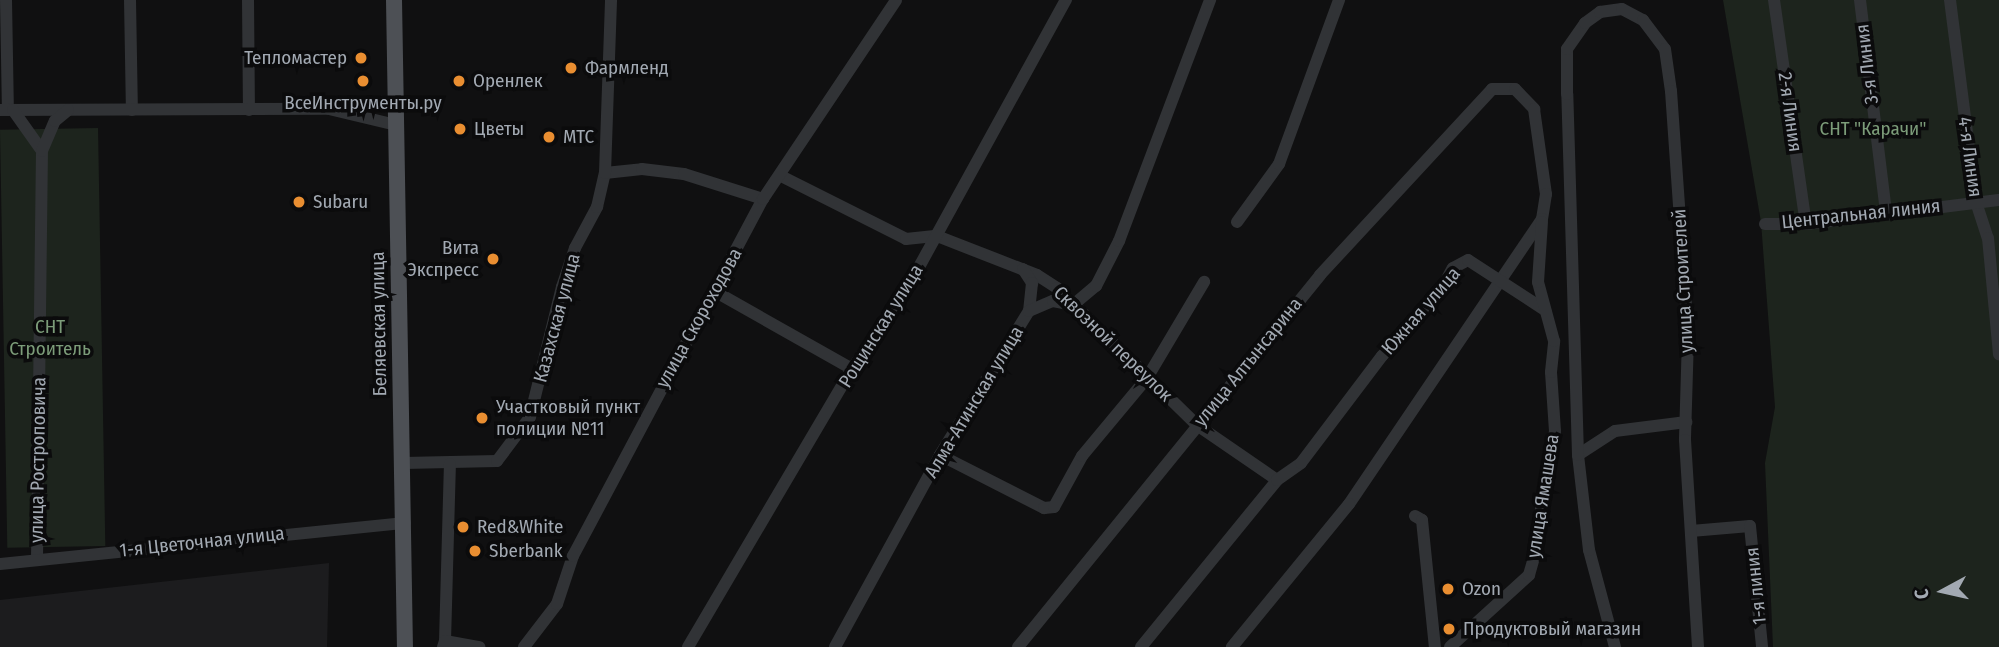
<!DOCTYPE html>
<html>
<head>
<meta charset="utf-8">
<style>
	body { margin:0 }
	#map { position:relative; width:1999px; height:647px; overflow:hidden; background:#101011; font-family:"Fira Sans Condensed",sans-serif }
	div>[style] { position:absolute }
	.built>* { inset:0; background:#1c1c1e }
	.green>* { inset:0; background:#1d241d; transform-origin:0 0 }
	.minor>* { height:12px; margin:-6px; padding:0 6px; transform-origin:6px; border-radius:6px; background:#313336 }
	.major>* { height:16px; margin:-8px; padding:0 8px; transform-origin:8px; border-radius:8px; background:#4d5055 }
	.dots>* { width:19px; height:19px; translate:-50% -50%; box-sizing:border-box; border:4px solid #0b0b0c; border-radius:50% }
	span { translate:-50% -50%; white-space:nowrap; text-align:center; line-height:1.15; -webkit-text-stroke:7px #0b0b0c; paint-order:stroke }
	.poi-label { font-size:19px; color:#a2a9b2 }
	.right { translate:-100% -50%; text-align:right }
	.left { translate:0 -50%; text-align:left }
	.street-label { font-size:19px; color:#a2a9b2 }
	.park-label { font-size:19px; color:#7c9c79 }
	.north { position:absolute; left:1908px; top:556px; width:70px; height:70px; -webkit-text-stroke:5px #0b0b0c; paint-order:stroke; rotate:262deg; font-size:19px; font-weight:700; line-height:28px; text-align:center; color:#a2a9b2 }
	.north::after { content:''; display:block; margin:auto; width:24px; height:32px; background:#a2a9b2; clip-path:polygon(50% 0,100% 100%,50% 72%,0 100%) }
</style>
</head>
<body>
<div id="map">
	<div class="built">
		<i style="clip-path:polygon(329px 563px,327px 647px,0 647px,0 600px)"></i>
	</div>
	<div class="green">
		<i style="clip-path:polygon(1723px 0,1999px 0,1999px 647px,1773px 647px,1765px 463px,1775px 407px,1761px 222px)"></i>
		<i style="left:98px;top:128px;width:418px;height:98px;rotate:89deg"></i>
	</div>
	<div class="minor">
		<i style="left:6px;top:0;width:110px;rotate:89deg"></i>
		<i style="left:130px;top:0;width:110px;rotate:89deg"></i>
		<i style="left:248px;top:0;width:110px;rotate:89.5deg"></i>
		<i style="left:1774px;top:0;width:226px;rotate:81.9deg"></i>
		<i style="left:1860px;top:0;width:213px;rotate:83deg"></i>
		<i style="left:1950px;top:0;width:204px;rotate:82.7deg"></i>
		<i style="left:1976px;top:202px;width:38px;rotate:72deg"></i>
		<i style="left:1988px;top:238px;width:117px;rotate:84.6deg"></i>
		<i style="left:0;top:110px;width:329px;rotate:-0.2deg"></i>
		<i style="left:329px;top:109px;width:69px;rotate:13.4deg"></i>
		<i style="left:13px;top:110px;width:50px;rotate:54.7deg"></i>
		<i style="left:605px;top:173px;width:37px;rotate:-6deg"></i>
		<i style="left:642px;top:169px;width:42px;rotate:6.8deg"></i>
		<i style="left:684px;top:174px;width:83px;rotate:17.6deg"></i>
		<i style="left:781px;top:176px;width:140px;rotate:26.7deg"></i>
		<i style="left:906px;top:239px;width:31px;rotate:-6deg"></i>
		<i style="left:937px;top:236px;width:107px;rotate:21.3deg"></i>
		<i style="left:1037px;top:275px;width:24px;rotate:33deg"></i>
		<i style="left:1057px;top:288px;width:196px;rotate:44.4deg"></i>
		<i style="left:1197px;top:425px;width:97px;rotate:34.5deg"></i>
		<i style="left:1237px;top:222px;width:72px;rotate:-54.1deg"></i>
		<i style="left:1279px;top:164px;width:175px;rotate:-69.9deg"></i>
		<i style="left:1765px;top:224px;width:41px"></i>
		<i style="left:1806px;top:224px;width:194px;rotate:-7.1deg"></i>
		<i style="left:1023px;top:269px;width:17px;rotate:57deg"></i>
		<i style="left:1032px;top:283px;width:28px;rotate:96deg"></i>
		<i style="left:716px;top:292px;width:156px;rotate:29.5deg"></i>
		<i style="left:940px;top:455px;width:117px;rotate:27deg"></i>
		<i style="left:1044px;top:508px;width:10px;rotate:-6deg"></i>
		<i style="left:1054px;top:507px;width:58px;rotate:-61.2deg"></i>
		<i style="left:1082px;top:456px;width:102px;rotate:-50.2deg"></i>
		<i style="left:1147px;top:378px;width:112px;rotate:-59.3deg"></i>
		<i style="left:1578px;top:455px;width:44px;rotate:-33deg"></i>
		<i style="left:1615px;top:431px;width:72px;rotate:-7.2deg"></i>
		<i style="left:404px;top:463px;width:93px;rotate:-1.2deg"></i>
		<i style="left:497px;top:461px;width:55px;rotate:-53.1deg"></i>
		<i style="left:530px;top:417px;width:134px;rotate:-76.2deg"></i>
		<i style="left:562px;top:287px;width:41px;rotate:-71.6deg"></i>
		<i style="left:575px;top:248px;width:47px;rotate:-61.8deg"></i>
		<i style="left:597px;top:207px;width:35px;rotate:-77deg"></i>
		<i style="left:605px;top:173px;width:173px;rotate:-88deg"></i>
		<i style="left:1415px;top:516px;width:8px;rotate:30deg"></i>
		<i style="left:1422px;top:520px;width:128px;rotate:84.2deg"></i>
		<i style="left:1691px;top:531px;width:59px;rotate:-4.8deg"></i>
		<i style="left:1750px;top:526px;width:122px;rotate:84.3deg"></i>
		<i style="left:37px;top:559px;width:408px;rotate:-89.3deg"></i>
		<i style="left:42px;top:151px;width:33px;rotate:-67deg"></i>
		<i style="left:55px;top:121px;width:17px;rotate:-40deg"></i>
		<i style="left:0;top:564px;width:407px;rotate:-5.8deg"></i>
		<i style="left:445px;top:641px;width:177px;rotate:-88.4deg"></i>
		<i style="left:443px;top:647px;width:6px;rotate:-72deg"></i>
		<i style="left:445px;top:641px;width:35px;rotate:10deg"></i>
		<i style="left:524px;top:647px;width:54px;rotate:-52.5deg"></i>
		<i style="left:557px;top:604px;width:51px;rotate:-71.6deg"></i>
		<i style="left:573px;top:556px;width:404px;rotate:-62deg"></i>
		<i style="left:763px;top:199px;width:239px;rotate:-56.2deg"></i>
		<i style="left:688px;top:647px;width:323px;rotate:-59.5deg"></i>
		<i style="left:852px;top:369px;width:99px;rotate:-55.7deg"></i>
		<i style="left:908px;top:287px;width:328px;rotate:-61.2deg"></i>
		<i style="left:835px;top:647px;width:219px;rotate:-61.3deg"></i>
		<i style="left:940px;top:455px;width:169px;rotate:-58.3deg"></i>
		<i style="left:1029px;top:311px;width:26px;rotate:-23deg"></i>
		<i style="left:1053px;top:301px;width:20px;rotate:11deg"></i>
		<i style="left:1073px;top:305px;width:30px;rotate:-40deg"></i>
		<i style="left:1096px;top:286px;width:51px;rotate:-62.9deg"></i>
		<i style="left:1119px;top:241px;width:258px;rotate:-69.3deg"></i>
		<i style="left:1018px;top:647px;width:479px;rotate:-50.9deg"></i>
		<i style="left:1320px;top:275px;width:253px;rotate:-47.2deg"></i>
		<i style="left:1492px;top:89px;width:23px"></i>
		<i style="left:1515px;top:89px;width:28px;rotate:46deg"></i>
		<i style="left:1534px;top:109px;width:86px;rotate:82deg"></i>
		<i style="left:1546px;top:194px;width:25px;rotate:99deg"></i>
		<i style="left:1542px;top:219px;width:344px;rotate:124.1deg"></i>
		<i style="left:1349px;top:504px;width:185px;rotate:129.3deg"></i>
		<i style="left:1141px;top:647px;width:215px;rotate:-50.8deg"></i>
		<i style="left:1277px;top:480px;width:29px;rotate:-35deg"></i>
		<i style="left:1301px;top:463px;width:134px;rotate:-52.9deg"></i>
		<i style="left:1382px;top:356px;width:86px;rotate:-47.8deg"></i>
		<i style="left:1440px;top:292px;width:27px;rotate:-62deg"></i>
		<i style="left:1453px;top:268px;width:17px;rotate:-28deg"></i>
		<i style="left:1468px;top:260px;width:92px;rotate:33deg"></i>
		<i style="left:1450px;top:647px;width:107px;rotate:-42.3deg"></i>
		<i style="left:1529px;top:575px;width:41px;rotate:-74.2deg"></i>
		<i style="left:1540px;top:536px;width:34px;rotate:-88deg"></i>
		<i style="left:1541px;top:502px;width:72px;rotate:-78.8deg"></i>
		<i style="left:1555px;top:431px;width:59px;rotate:-93.9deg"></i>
		<i style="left:1551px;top:372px;width:31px;rotate:-84deg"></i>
		<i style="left:1554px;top:341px;width:61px;rotate:-105.2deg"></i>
		<i style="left:1538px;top:282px;width:60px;rotate:-86.2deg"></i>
		<i style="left:1615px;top:647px;width:100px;rotate:-105deg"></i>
		<i style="left:1589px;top:550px;width:96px;rotate:-96.6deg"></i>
		<i style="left:1578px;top:455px;width:361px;rotate:-91.7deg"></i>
		<i style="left:1567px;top:94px;width:45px;rotate:-90deg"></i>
		<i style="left:1567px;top:49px;width:32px;rotate:-55deg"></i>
		<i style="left:1585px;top:23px;width:19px;rotate:-36deg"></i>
		<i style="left:1600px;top:12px;width:22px;rotate:-8deg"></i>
		<i style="left:1622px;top:9px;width:24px;rotate:28deg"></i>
		<i style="left:1643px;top:20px;width:36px;rotate:53deg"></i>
		<i style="left:1665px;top:49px;width:42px;rotate:81.9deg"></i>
		<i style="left:1671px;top:91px;width:247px;rotate:86deg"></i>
		<i style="left:1688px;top:337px;width:103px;rotate:91.7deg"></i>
		<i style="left:1685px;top:440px;width:207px;rotate:86.4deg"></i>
	</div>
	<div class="major">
		<i style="left:394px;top:0;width:647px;rotate:89.03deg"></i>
	</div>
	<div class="dots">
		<i style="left:361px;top:58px;background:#e98e31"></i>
		<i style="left:571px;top:68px;background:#e98e31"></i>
		<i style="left:363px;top:81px;background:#e98e31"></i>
		<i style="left:459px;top:81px;background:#e98e31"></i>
		<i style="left:460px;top:129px;background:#e98e31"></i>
		<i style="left:549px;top:137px;background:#e98e31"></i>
		<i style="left:299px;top:202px;background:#e98e31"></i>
		<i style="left:493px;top:259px;background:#e98e31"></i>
		<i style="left:482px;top:418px;background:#e98e31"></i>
		<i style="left:463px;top:527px;background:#e98e31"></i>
		<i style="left:475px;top:551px;background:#e98e31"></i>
		<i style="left:1448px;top:589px;background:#e98e31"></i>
		<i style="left:1449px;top:629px;background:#e98e31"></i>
	</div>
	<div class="poi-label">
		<span class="right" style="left:347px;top:58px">Тепломастер</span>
		<span class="left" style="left:585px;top:68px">Фармленд</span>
		<span class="left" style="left:473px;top:81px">Оренлек</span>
		<span style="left:363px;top:103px">ВсеИнструменты.ру</span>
		<span class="left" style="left:474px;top:129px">Цветы</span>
		<span class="left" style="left:563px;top:137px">МТС</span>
		<span class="left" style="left:313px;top:202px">Subaru</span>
		<span class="right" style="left:479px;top:259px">Вита<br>Экспресс</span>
		<span class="left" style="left:496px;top:418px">Участковый пункт<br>полиции №11</span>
		<span class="left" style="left:477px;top:527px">Red&amp;White</span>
		<span class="left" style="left:489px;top:551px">Sberbank</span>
		<span class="left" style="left:1462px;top:589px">Ozon</span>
		<span class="left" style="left:1463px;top:629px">Продуктовый магазин</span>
	</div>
	<div class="street-label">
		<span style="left:1867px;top:64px;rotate:-97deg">3-я Линия</span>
		<span style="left:1790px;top:112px;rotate:82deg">2-я Линия</span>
		<span style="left:1970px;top:157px;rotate:82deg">4-я Линия</span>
		<span style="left:1861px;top:214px;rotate:-6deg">Центральная линия</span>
		<span style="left:1683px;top:281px;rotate:-93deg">улица Строителей</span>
		<span style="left:1421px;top:311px;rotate:-49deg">Южная улица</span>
		<span style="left:557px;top:318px;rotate:-75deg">Казахская улица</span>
		<span style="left:699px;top:318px;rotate:-61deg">улица Скороходова</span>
		<span style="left:379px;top:324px;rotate:-91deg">Беляевская улица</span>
		<span style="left:881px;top:326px;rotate:-58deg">Рощинская улица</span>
		<span style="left:1113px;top:344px;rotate:44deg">Сквозной переулок</span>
		<span style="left:1248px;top:362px;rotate:-51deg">улица Алтынсарина</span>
		<span style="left:974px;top:402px;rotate:-59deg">Алма-Атинская улица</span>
		<span style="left:38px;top:460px;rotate:-89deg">улица Ростроповича</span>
		<span style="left:1543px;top:496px;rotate:-81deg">улица Ямашева</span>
		<span style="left:202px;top:542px;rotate:-6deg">1-я Цветочная улица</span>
		<span style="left:1756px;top:586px;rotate:-96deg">1-я линия</span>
	</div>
	<div class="park-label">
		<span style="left:1873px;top:129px">СНТ "Карачи"</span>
		<span style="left:50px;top:338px">СНТ<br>Строитель</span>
	</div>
	<div class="north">С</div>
</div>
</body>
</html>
